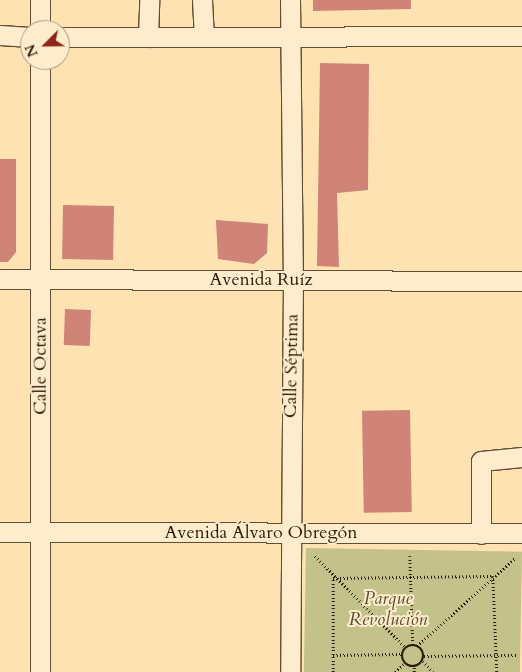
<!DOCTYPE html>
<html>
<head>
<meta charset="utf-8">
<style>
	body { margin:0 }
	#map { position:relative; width:522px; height:672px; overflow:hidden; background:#fee2b2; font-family:Cardo,serif }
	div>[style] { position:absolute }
	.green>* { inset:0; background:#c3c28a; transform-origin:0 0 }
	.building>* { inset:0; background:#d08477; transform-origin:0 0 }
	.path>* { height:2.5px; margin-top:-1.25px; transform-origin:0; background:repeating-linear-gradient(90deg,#2e1b0b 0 1px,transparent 0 3.5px) }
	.path>.ring { margin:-1.25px; padding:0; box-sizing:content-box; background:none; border:2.5px solid #2e1b0b; border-radius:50% }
	.roads { filter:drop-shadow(1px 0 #624d35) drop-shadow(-1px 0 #624d35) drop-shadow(0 1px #624d35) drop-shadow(0 -1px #624d35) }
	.minor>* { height:19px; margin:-9.5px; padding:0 9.5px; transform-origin:9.5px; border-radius:9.5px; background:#feeccd }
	span { translate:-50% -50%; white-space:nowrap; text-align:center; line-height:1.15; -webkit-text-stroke:4px #feeccd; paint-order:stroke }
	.street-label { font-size:18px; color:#2e1b0b }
	.park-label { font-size:18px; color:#5b4d31; font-style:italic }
	.north { position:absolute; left:20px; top:20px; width:50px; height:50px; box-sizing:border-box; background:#feeccd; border:1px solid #ab987f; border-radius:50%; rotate:247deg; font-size:14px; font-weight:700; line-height:20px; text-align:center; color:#2e1b0b }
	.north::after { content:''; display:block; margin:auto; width:18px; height:22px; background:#8f2418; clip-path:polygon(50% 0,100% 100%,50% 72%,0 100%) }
</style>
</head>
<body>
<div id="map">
	<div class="green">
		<i style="left:306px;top:548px;width:216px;height:124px;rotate:1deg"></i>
	</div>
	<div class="building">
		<i style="clip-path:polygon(313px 0,411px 0,411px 9px,313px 11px)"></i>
		<i style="clip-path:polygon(320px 63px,369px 64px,368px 190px,337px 193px,339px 267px,317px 266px)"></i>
		<i style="clip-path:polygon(0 159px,16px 159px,16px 252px,8px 262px,0 262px)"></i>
		<i style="left:114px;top:206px;width:54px;height:51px;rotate:91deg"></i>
		<i style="clip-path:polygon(216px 220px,268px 224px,267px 253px,254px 264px,218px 259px)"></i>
		<i style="left:65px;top:309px;width:26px;height:36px;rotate:2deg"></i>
		<i style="left:410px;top:410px;width:102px;height:48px;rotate:89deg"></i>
	</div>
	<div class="path">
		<i style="left:315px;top:556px;width:129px;rotate:45.3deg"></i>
		<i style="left:410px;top:556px;width:89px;rotate:88.1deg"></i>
		<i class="ring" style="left:402px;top:645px;width:19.5px;height:19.5px"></i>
		<i style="left:417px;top:646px;width:132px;rotate:-41.9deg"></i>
		<i style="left:333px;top:655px;width:69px;rotate:-0.8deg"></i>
		<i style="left:424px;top:656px;width:92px;rotate:-0.6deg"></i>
		<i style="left:423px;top:661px;width:15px;rotate:48deg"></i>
		<i style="left:333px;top:672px;width:94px;rotate:-90deg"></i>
		<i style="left:333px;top:578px;width:160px;rotate:-0.7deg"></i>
		<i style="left:493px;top:576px;width:96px;rotate:87.6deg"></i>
		<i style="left:395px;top:672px;width:13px;rotate:-42deg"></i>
		<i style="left:414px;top:672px;width:5px;rotate:-90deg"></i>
	</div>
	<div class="roads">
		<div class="minor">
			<i style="left:202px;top:0;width:37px;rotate:87deg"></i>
			<i style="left:290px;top:0;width:279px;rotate:89.4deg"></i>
			<i style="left:293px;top:279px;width:393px;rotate:90.4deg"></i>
			<i style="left:40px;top:30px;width:30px;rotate:-90deg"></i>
			<i style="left:0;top:35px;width:30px;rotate:4deg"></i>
			<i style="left:60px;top:37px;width:462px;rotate:-0.1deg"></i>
			<i style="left:148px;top:37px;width:37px;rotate:-88deg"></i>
			<i style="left:0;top:279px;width:522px;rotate:0.22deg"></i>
			<i style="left:0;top:532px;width:522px;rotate:0.11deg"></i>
			<i style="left:481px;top:534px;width:73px;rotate:-90deg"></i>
			<i style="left:481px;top:461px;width:41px;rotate:-5.6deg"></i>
			<i style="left:40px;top:672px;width:612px;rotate:-90deg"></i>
		</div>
	</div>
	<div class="street-label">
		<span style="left:261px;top:280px">Avenida Ruíz</span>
		<span style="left:41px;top:366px;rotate:-90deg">Calle Octava</span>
		<span style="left:292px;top:366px;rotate:-89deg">Calle Séptima</span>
		<span style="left:261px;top:533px">Avenida Álvaro Obregón</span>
	</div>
	<div class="park-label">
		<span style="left:388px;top:610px">Parque<br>Revolución</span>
	</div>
	<div class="north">N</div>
</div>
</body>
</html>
